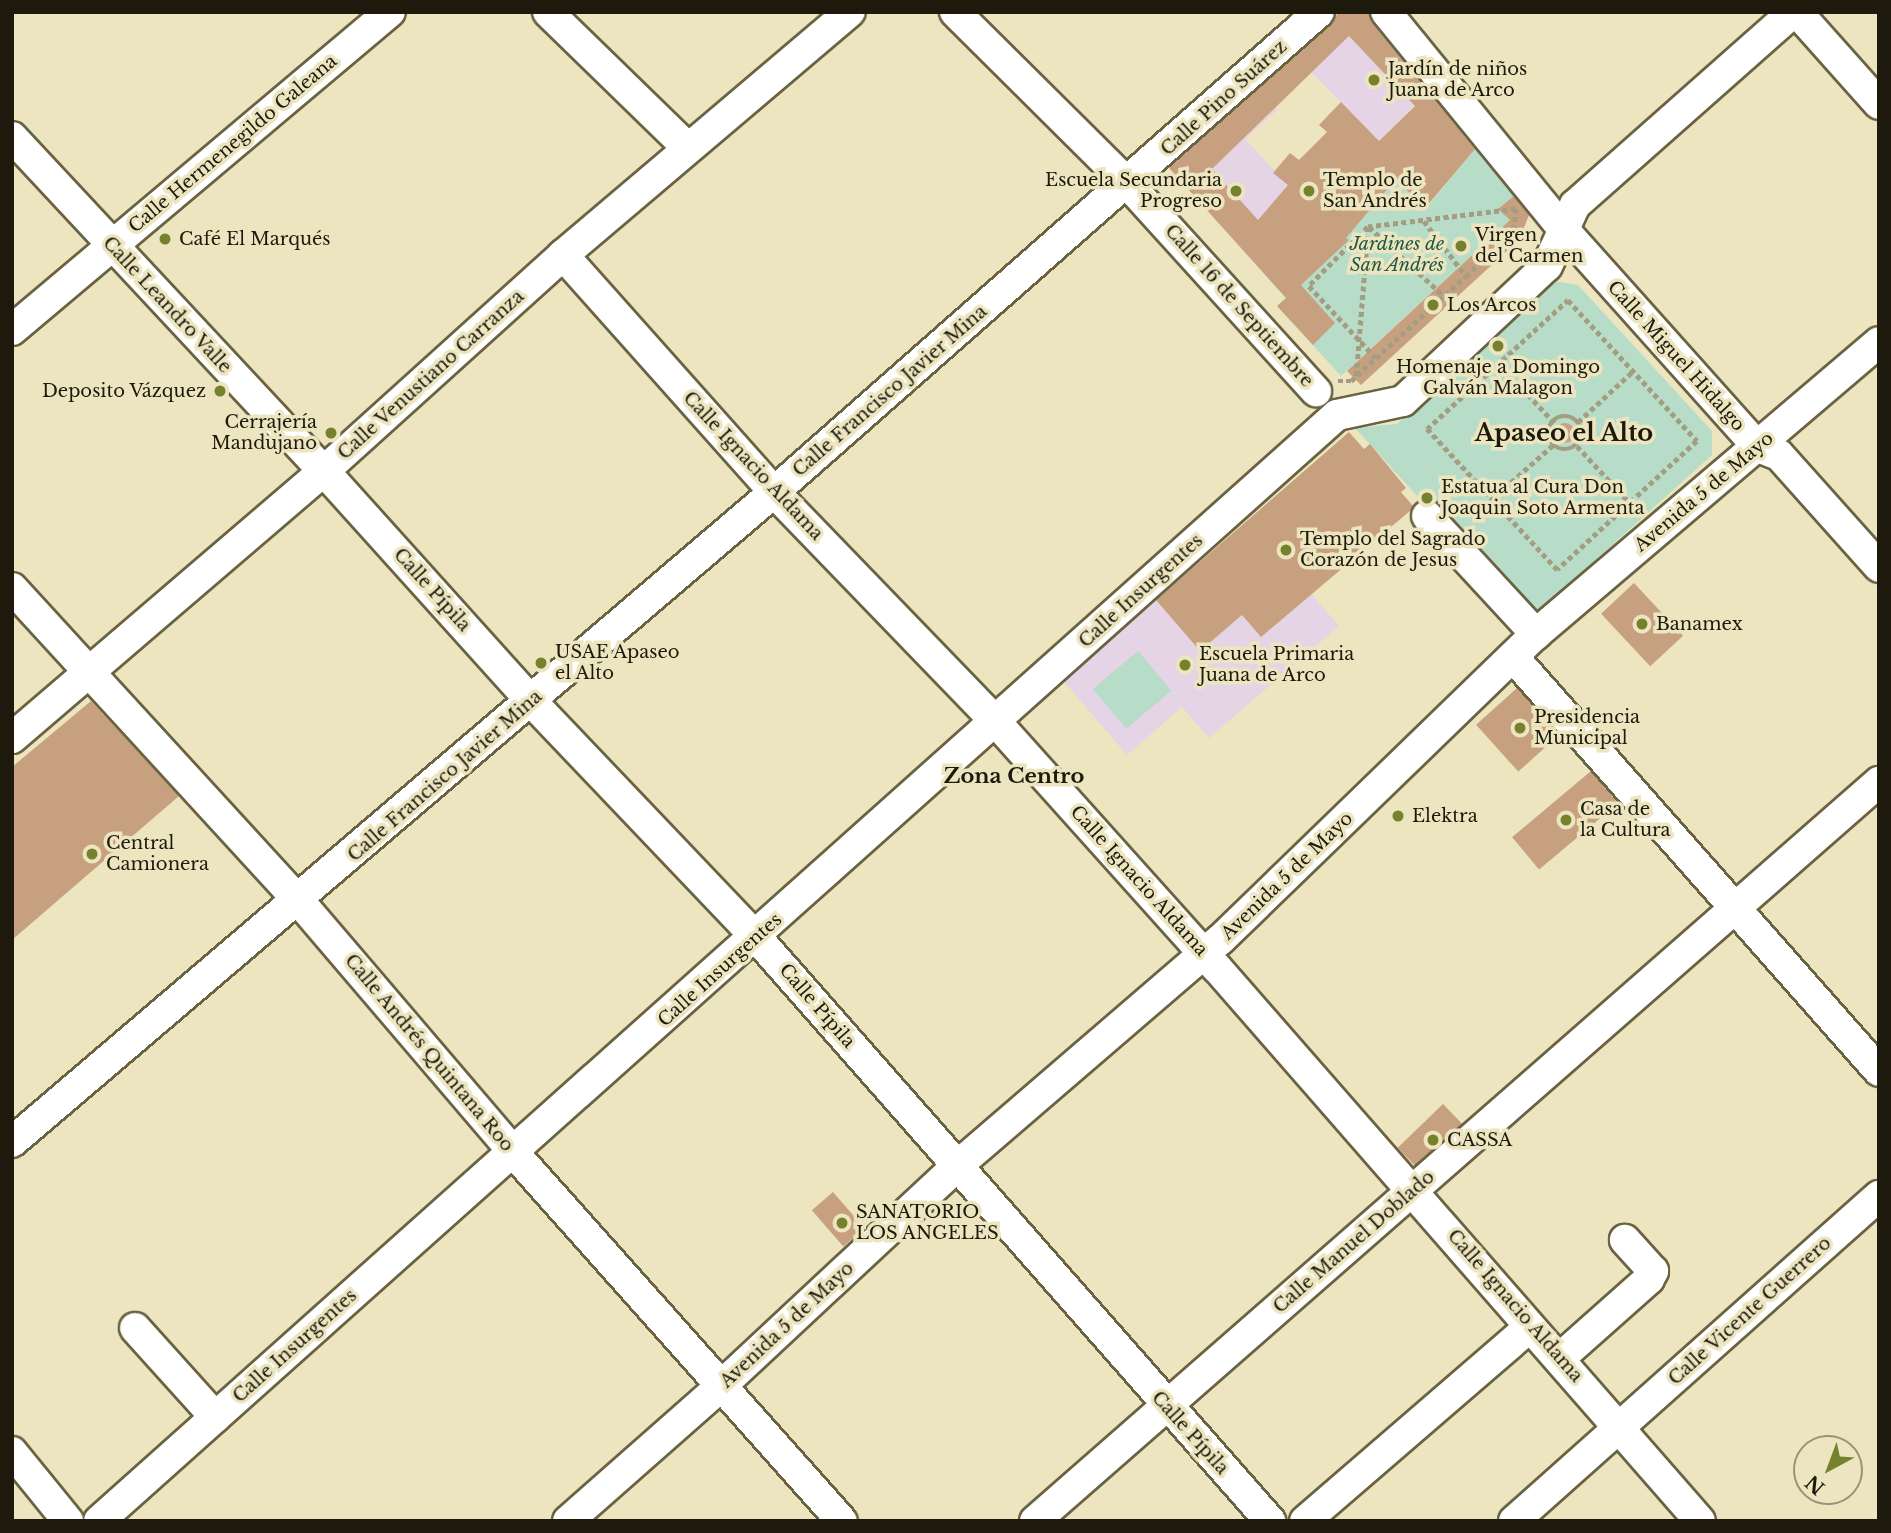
<!DOCTYPE html>
<html>
<head>
<meta charset="utf-8">
<style>
	body { margin:0 }
	#map { position:relative; width:1891px; height:1533px; overflow:hidden; background:#ece5c0; font-family:"Libre Baskerville",serif }
	div>[style] { position:absolute }
	.education>* { inset:0; background:#e5d4e5 }
	.green>* { inset:0; background:#b7ddc9; transform-origin:0 0 }
	.building>* { inset:0; background:#c7a17f; transform-origin:0 0 }
	.round { border-radius:50% }
	.path>* { height:4.5px; margin-top:-2.25px; transform-origin:0; background:repeating-linear-gradient(90deg,#a39d81 0 5px,transparent 0 8.5px) }
	.path>.ring { margin:-2.25px; padding:0; box-sizing:content-box; background:none; border:4.5px solid #a39d81; border-radius:50% }
	.roads { filter:drop-shadow(2px 0 #6a6342) drop-shadow(-2px 0 #6a6342) drop-shadow(0 2px #6a6342) drop-shadow(0 -2px #6a6342) }
	.minor>* { height:30px; margin:-15px; padding:0 15px; transform-origin:15px; border-radius:15px; background:#fff }
	.dots>* { width:19px; height:19px; translate:-50% -50%; box-sizing:border-box; border:4px solid #ece5c0; border-radius:50% }
	span { translate:-50% -50%; white-space:nowrap; text-align:center; line-height:1.15; -webkit-text-stroke:7px #ece5c0; paint-order:stroke }
	.poi-label { font-size:18px; color:#1d1a0d }
	.left { translate:0 -50%; text-align:left }
	.right { translate:-100% -50%; text-align:right }
	.street-label { font-size:18px; color:#1d1a0d }
	.park-label { font-size:18px; color:#1e5a41; font-style:italic }
	.quarter-label { font-size:21px; color:#1d1a0d; font-weight:700 }
	.district-label { font-size:24px; color:#1d1a0d; font-weight:700 }
	.frame { position:absolute; inset:0; border:14px solid #1d1a0d; pointer-events:none }
	.north { position:absolute; left:1793px; top:1435px; width:70px; height:70px; box-sizing:border-box; background:#ece5c0; border:2px solid #999478; border-radius:50%; rotate:221deg; font-size:19px; font-weight:700; line-height:28px; text-align:center; color:#1d1a0d }
	.north::after { content:''; display:block; margin:auto; width:24px; height:32px; background:#75812d; clip-path:polygon(50% 0,100% 100%,50% 72%,0 100%) }
</style>
</head>
<body>
<div id="map">
	<div class="education">
		<i style="clip-path:polygon(1340px 12px,1369px 12px,1434px 86px,1379px 141px,1311px 72px)"></i>
		<i style="clip-path:polygon(1258px 87px,1278px 109px,1245px 139px,1288px 185px,1278px 197px,1307px 203px,1349px 240px,1286px 298px,1169px 168px)"></i>
		<i style="clip-path:polygon(1311px 594px,1339px 626px,1209px 738px,1182px 707px,1127px 755px,1061px 678px,1155px 598px,1200px 651px,1242px 615px,1261px 637px)"></i>
	</div>
	<div class="green">
		<i style="clip-path:polygon(1482px 140px,1527px 187px,1499px 208px,1510px 220px,1341px 376px,1277px 306px,1348px 240px,1325px 219px,1364px 216px,1395px 180px,1427px 207px)"></i>
		<i style="clip-path:polygon(1554px 281px,1578px 285px,1712px 431px,1712px 455px,1530px 619px,1355px 428px,1397px 424px)"></i>
		<i style="left:1138px;top:651px;width:52px;height:59px;rotate:50deg"></i>
	</div>
	<div class="building">
		<i style="clip-path:polygon(evenodd,1340px 12px,1369px 12px,1372px 23px,1475px 149px,1426px 207px,1395px 180px,1346px 238px,1349px 240px,1301px 285px,1335px 323px,1313px 345px,1277px 306px,1286px 298px,1169px 168px,1340px 12px,1349px 36px,1415px 106px,1379px 141px,1341px 102px,1319px 125px,1327px 132px,1299px 160px,1290px 153px,1273px 173px,1288px 185px,1258px 220px,1212px 169px,1349px 36px)"></i>
		<i style="clip-path:polygon(1514px 196px,1529px 215px,1519px 240px,1361px 385px,1347px 371px,1510px 220px,1498px 209px)"></i>
		<i class="round" style="left:1555px;top:423px;width:20px;height:20px"></i>
		<i style="clip-path:polygon(1349px 432px,1364px 449px,1370px 444px,1406px 488px,1401px 492px,1413px 506px,1411px 510px,1261px 637px,1242px 615px,1200px 651px,1156px 600px)"></i>
		<i style="left:1634px;top:583px;width:72px;height:45px;rotate:47deg"></i>
		<i style="left:1517px;top:688px;width:63px;height:55px;rotate:48deg"></i>
		<i style="clip-path:polygon(91px 701px,179px 796px,12px 940px,12px 767px)"></i>
		<i style="left:1591px;top:771px;width:42px;height:103px;rotate:50deg"></i>
		<i style="left:1443px;top:1104px;width:28px;height:63px;rotate:46deg"></i>
		<i style="left:833px;top:1192px;width:48px;height:28px;rotate:49deg"></i>
	</div>
	<div class="path">
		<i style="left:1424px;top:221px;width:69px;rotate:52.6deg"></i>
		<i style="left:1369px;top:227px;width:102px;rotate:42.6deg"></i>
		<i style="left:1568px;top:300px;width:191px;rotate:47.5deg"></i>
		<i style="left:1697px;top:441px;width:190px;rotate:137.3deg"></i>
		<i style="left:1557px;top:570px;width:192px;rotate:-132.7deg"></i>
		<i style="left:1427px;top:429px;width:191px;rotate:-42.5deg"></i>
		<i style="left:1499px;top:363px;width:91px;rotate:47.2deg"></i>
		<i style="left:1356px;top:376px;width:149px;rotate:-85.4deg"></i>
		<i style="left:1338px;top:381px;width:13px"></i>
		<i style="left:1351px;top:381px;width:34px;rotate:-43deg"></i>
		<i style="left:1376px;top:358px;width:122px;rotate:-42.3deg"></i>
		<i style="left:1466px;top:276px;width:66px;rotate:-44.4deg"></i>
		<i style="left:1513px;top:230px;width:21px;rotate:-82deg"></i>
		<i style="left:1516px;top:209px;width:149px;rotate:173.1deg"></i>
		<i style="left:1368px;top:227px;width:83px;rotate:135deg"></i>
		<i style="left:1309px;top:286px;width:98px;rotate:47.1deg"></i>
		<i class="ring" style="left:1548px;top:416px;width:29.5px;height:29.5px"></i>
		<i style="left:1578px;top:422px;width:75px;rotate:-42.8deg"></i>
		<i style="left:1577px;top:446px;width:78px;rotate:47.1deg"></i>
		<i style="left:1492px;top:499px;width:81px;rotate:-41.5deg"></i>
	</div>
	<div class="roads">
		<div class="minor">
			<i style="left:548px;top:12px;width:195px;rotate:44.2deg"></i>
			<i style="left:955px;top:12px;width:244px;rotate:44.8deg"></i>
			<i style="left:1128px;top:184px;width:280px;rotate:47.8deg"></i>
			<i style="left:1386px;top:12px;width:281px;rotate:50.8deg"></i>
			<i style="left:1564px;top:230px;width:291px;rotate:48.2deg"></i>
			<i style="left:1758px;top:447px;width:22px;rotate:21deg"></i>
			<i style="left:1779px;top:455px;width:150px;rotate:48.2deg"></i>
			<i style="left:1797px;top:12px;width:123px;rotate:48.3deg"></i>
			<i style="left:12px;top:137px;width:457px;rotate:47deg"></i>
			<i style="left:324px;top:471px;width:311px;rotate:48deg"></i>
			<i style="left:532px;top:702px;width:326px;rotate:46.4deg"></i>
			<i style="left:757px;top:938px;width:777px;rotate:48.65deg"></i>
			<i style="left:563px;top:255px;width:317px;rotate:48.3deg"></i>
			<i style="left:774px;top:492px;width:318px;rotate:46deg"></i>
			<i style="left:995px;top:721px;width:332px;rotate:48.1deg"></i>
			<i style="left:1217px;top:968px;width:734px;rotate:48.87deg"></i>
			<i style="left:12px;top:330px;width:494px;rotate:-40.1deg"></i>
			<i style="left:1337px;top:415px;width:67px;rotate:-12deg"></i>
			<i style="left:1403px;top:401px;width:197px;rotate:-43.2deg"></i>
			<i style="left:1547px;top:266px;width:67px;rotate:-65.3deg"></i>
			<i style="left:1575px;top:205px;width:291px;rotate:-41.5deg"></i>
			<i style="left:1427px;top:516px;width:161px;rotate:47.3deg"></i>
			<i style="left:12px;top:588px;width:425px;rotate:47.5deg"></i>
			<i style="left:299px;top:901px;width:330px;rotate:49.5deg"></i>
			<i style="left:513px;top:1152px;width:494px;rotate:48.3deg"></i>
			<i style="left:1514px;top:658px;width:551px;rotate:48.53deg"></i>
			<i style="left:12px;top:738px;width:411px;rotate:-40.6deg"></i>
			<i style="left:324px;top:471px;width:322px;rotate:-42.1deg"></i>
			<i style="left:563px;top:255px;width:376px;rotate:-40.3deg"></i>
			<i style="left:12px;top:1142px;width:1002px;rotate:-40.46deg"></i>
			<i style="left:774px;top:492px;width:726px;rotate:-41.37deg"></i>
			<i style="left:135px;top:1328px;width:120px;rotate:48deg"></i>
			<i style="left:1559px;top:1359px;width:120px;rotate:-41.6deg"></i>
			<i style="left:1649px;top:1279px;width:9px;rotate:-63deg"></i>
			<i style="left:1653px;top:1271px;width:42px;rotate:-132.1deg"></i>
			<i style="left:12px;top:1452px;width:89px;rotate:50.9deg"></i>
			<i style="left:99px;top:1521px;width:1660px;rotate:-41.78deg"></i>
			<i style="left:568px;top:1521px;width:204px;rotate:-41.4deg"></i>
			<i style="left:721px;top:1386px;width:323px;rotate:-43deg"></i>
			<i style="left:957px;top:1166px;width:347px;rotate:-40.7deg"></i>
			<i style="left:1220px;top:940px;width:440px;rotate:-44.1deg"></i>
			<i style="left:1536px;top:634px;width:450px;rotate:-40.4deg"></i>
			<i style="left:1035px;top:1521px;width:1122px;rotate:-41.21deg"></i>
			<i style="left:1305px;top:1521px;width:297px;rotate:-40.8deg"></i>
			<i style="left:1514px;top:1521px;width:489px;rotate:-41.7deg"></i>
		</div>
	</div>
	<div class="dots">
		<i style="left:1374px;top:80px;background:#75812d"></i>
		<i style="left:1236px;top:191px;background:#75812d"></i>
		<i style="left:1309px;top:191px;background:#75812d"></i>
		<i style="left:165px;top:239px;background:#75812d"></i>
		<i style="left:1461px;top:246px;background:#75812d"></i>
		<i style="left:1433px;top:305px;background:#75812d"></i>
		<i style="left:1498px;top:346px;background:#75812d"></i>
		<i style="left:220px;top:391px;background:#75812d"></i>
		<i style="left:331px;top:433px;background:#75812d"></i>
		<i style="left:1427px;top:498px;background:#75812d"></i>
		<i style="left:1286px;top:550px;background:#75812d"></i>
		<i style="left:1642px;top:624px;background:#75812d"></i>
		<i style="left:541px;top:663px;background:#75812d"></i>
		<i style="left:1185px;top:665px;background:#75812d"></i>
		<i style="left:1520px;top:728px;background:#75812d"></i>
		<i style="left:1398px;top:816px;background:#75812d"></i>
		<i style="left:1566px;top:820px;background:#75812d"></i>
		<i style="left:92px;top:854px;background:#75812d"></i>
		<i style="left:1433px;top:1140px;background:#75812d"></i>
		<i style="left:842px;top:1223px;background:#75812d"></i>
	</div>
	<div class="poi-label">
		<span class="left" style="left:1388px;top:80px">Jardín de niños<br>Juana de Arco</span>
		<span class="right" style="left:1222px;top:191px">Escuela Secundaria<br>Progreso</span>
		<span class="left" style="left:1323px;top:191px">Templo de<br>San Andrés</span>
		<span class="left" style="left:1475px;top:246px">Virgen<br>del Carmen</span>
		<span class="left" style="left:179px;top:239px">Café El Marqués</span>
		<span class="left" style="left:1447px;top:305px">Los Arcos</span>
		<span style="left:1498px;top:378px">Homenaje a Domingo<br>Galván Malagon</span>
		<span class="right" style="left:206px;top:391px">Deposito Vázquez</span>
		<span class="right" style="left:317px;top:433px">Cerrajería<br>Mandujano</span>
		<span class="left" style="left:1441px;top:498px">Estatua al Cura Don<br>Joaquin Soto Armenta</span>
		<span class="left" style="left:1300px;top:550px">Templo del Sagrado<br>Corazón de Jesus</span>
		<span class="left" style="left:1656px;top:624px">Banamex</span>
		<span class="left" style="left:555px;top:663px">USAE Apaseo<br>el Alto</span>
		<span class="left" style="left:1199px;top:665px">Escuela Primaria<br>Juana de Arco</span>
		<span class="left" style="left:1534px;top:728px">Presidencia<br>Municipal</span>
		<span class="left" style="left:1580px;top:820px">Casa de<br>la Cultura</span>
		<span class="left" style="left:1412px;top:816px">Elektra</span>
		<span class="left" style="left:106px;top:854px">Central<br>Camionera</span>
		<span class="left" style="left:1447px;top:1140px">CASSA</span>
		<span class="left" style="left:856px;top:1223px">SANATORIO<br>LOS ANGELES</span>
	</div>
	<div class="street-label">
		<span style="left:1224px;top:98px;rotate:-42deg">Calle Pino Suárez</span>
		<span style="left:233px;top:144px;rotate:-40deg">Calle Hermenegildo Galeana</span>
		<span style="left:167px;top:305px;rotate:47deg">Calle Leandro Valle</span>
		<span style="left:1239px;top:306px;rotate:48deg">Calle 16 de Septiembre</span>
		<span style="left:1676px;top:356px;rotate:48deg">Calle Miguel Hidalgo</span>
		<span style="left:431px;top:375px;rotate:-42deg">Calle Venustiano Carranza</span>
		<span style="left:890px;top:391px;rotate:-41deg">Calle Francisco Javier Mina</span>
		<span style="left:753px;top:466px;rotate:47deg">Calle Ignacio Aldama</span>
		<span style="left:1704px;top:492px;rotate:-40deg">Avenida 5 de Mayo</span>
		<span style="left:432px;top:590px;rotate:48deg">Calle Pípila</span>
		<span style="left:1141px;top:591px;rotate:-42deg">Calle Insurgentes</span>
		<span style="left:445px;top:776px;rotate:-41deg">Calle Francisco Javier Mina</span>
		<span style="left:1287px;top:876px;rotate:-44deg">Avenida 5 de Mayo</span>
		<span style="left:1139px;top:881px;rotate:48deg">Calle Ignacio Aldama</span>
		<span style="left:720px;top:970px;rotate:-42deg">Calle Insurgentes</span>
		<span style="left:817px;top:1006px;rotate:49deg">Calle Pípila</span>
		<span style="left:429px;top:1053px;rotate:50deg">Calle Andrés Quintana Roo</span>
		<span style="left:1354px;top:1242px;rotate:-41deg">Calle Manuel Doblado</span>
		<span style="left:1515px;top:1306px;rotate:49deg">Calle Ignacio Aldama</span>
		<span style="left:1750px;top:1311px;rotate:-42deg">Calle Vicente Guerrero</span>
		<span style="left:787px;top:1325px;rotate:-43deg">Avenida 5 de Mayo</span>
		<span style="left:295px;top:1346px;rotate:-42deg">Calle Insurgentes</span>
		<span style="left:1190px;top:1433px;rotate:48deg">Calle Pípila</span>
	</div>
	<div class="park-label">
		<span style="left:1397px;top:255px">Jardines de<br>San Andrés</span>
	</div>
	<div class="quarter-label">
		<span style="left:1014px;top:776px">Zona Centro</span>
	</div>
	<div class="district-label">
		<span style="left:1564px;top:433px">Apaseo el Alto</span>
	</div>
	<div class="frame"></div>
	<div class="north">N</div>
</div>
</body>
</html>
